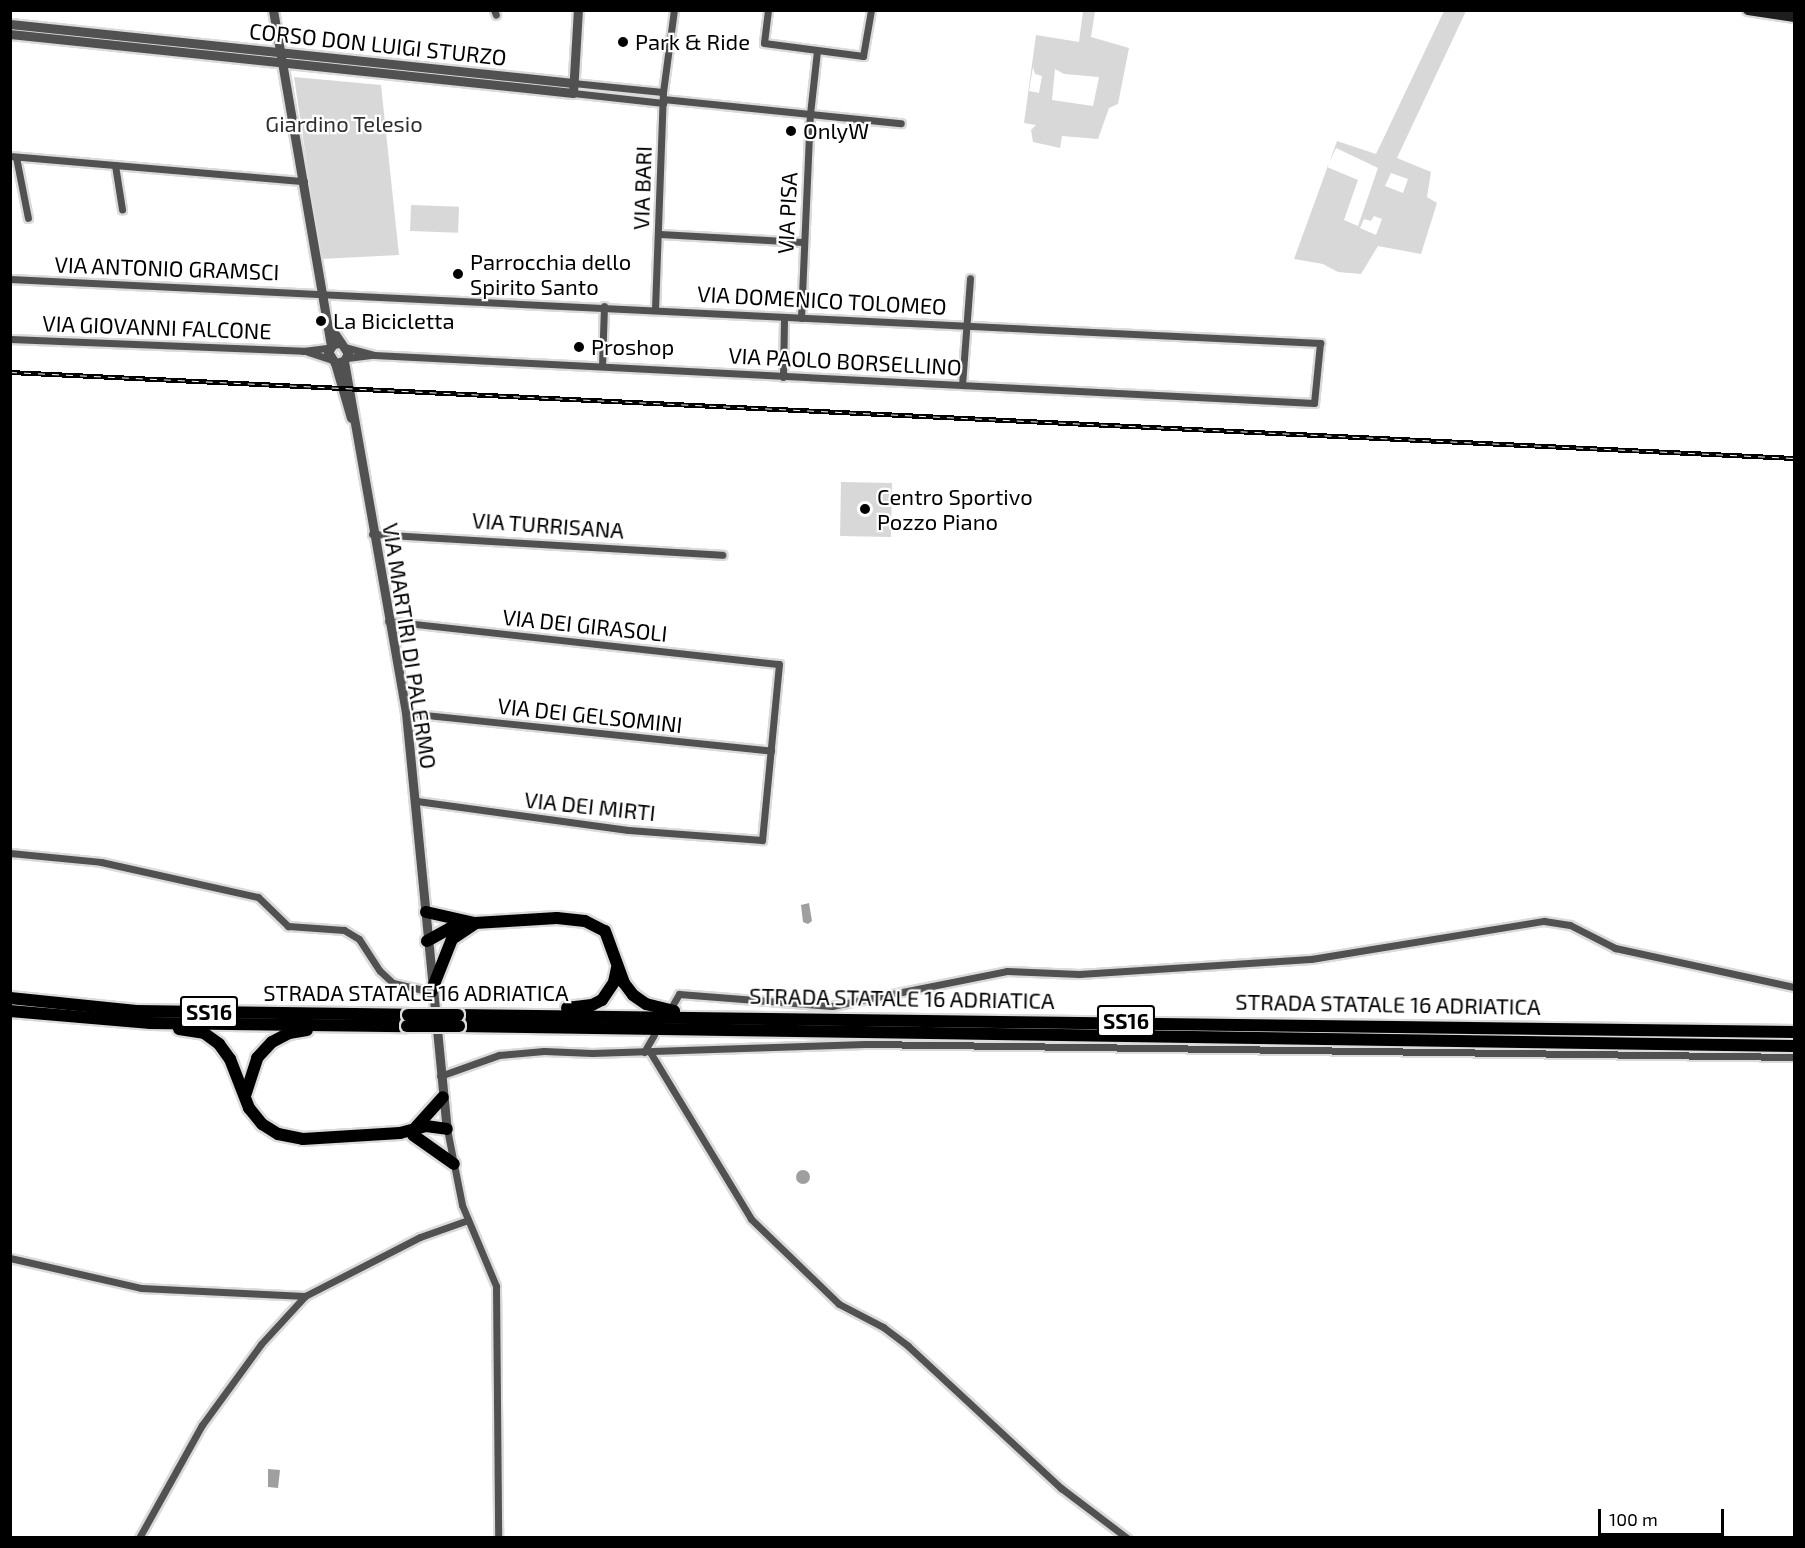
<!DOCTYPE html>
<html>
<head>
<meta charset="utf-8">
<style>
	body { margin:0 }
	#map { position:relative; width:1805px; height:1548px; overflow:hidden; background:#fff; font-family:"Exo 2",sans-serif }
	div>[style] { position:absolute }
	.green>* { inset:0; background:#d8d8d8; transform-origin:0 0 }
	.water>* { inset:0; background:#9f9f9f }
	.round { border-radius:50% }
	.roads { filter:drop-shadow(2px 0 #dbdbdb) drop-shadow(-2px 0 #dbdbdb) drop-shadow(0 2px #dbdbdb) drop-shadow(0 -2px #dbdbdb) }
	.minor>* { height:7px; margin:-3.5px; padding:0 3.5px; transform-origin:3.5px; border-radius:3.5px; background:#515151 }
	.tertiary>* { height:9px; margin:-4.5px; padding:0 4.5px; transform-origin:4.5px; border-radius:4.5px; background:#515151 }
	.secondary>* { height:10px; margin:-5px; padding:0 5px; transform-origin:5px; border-radius:5px; background:#1e1e1e }
	.trunk>* { height:12px; margin:-6px; padding:0 6px; transform-origin:6px; border-radius:6px; background:#000 }
	.rail>* { height:4.5px; margin-top:-2.25px; transform-origin:0; background:repeating-linear-gradient(90deg,#fff 0 7px,#000 0 14px); box-sizing:border-box; border-block:2px solid #000 }
	.bridges { filter:drop-shadow(2px 0 #dbdbdb) drop-shadow(-2px 0 #dbdbdb) drop-shadow(0 2px #dbdbdb) drop-shadow(0 -2px #dbdbdb) }
	.trunk-bridge>* { height:12px; margin:-6px; padding:0 6px; transform-origin:6px; border-radius:6px; background:#000 }
	.dots>* { width:16px; height:16px; translate:-50% -50%; box-sizing:border-box; border:3px solid #fff; border-radius:50% }
	span { translate:-50% -50%; white-space:nowrap; text-align:center; line-height:1.15; -webkit-text-stroke:4.5px #fff; paint-order:stroke }
	.shield-label span { padding:2px 4px; background:#fff; border:2px solid; border-radius:4px; -webkit-text-stroke-width:0 }
	.shield-label { font-size:21px; color:#000; font-weight:700 }
	.poi-label { font-size:22px; color:#000 }
	.left { translate:0 -50%; text-align:left }
	.street-label { font-size:22px; color:#000 }
	.park-label { font-size:22px; color:#2f2f2f }
	.frame { position:absolute; inset:0; border:12px solid #000; pointer-events:none }
	.scale { position:absolute; left:1598px; top:1509px; width:126px; height:27px; box-sizing:border-box; border:3px solid #000; border-top:0; padding-left:8px; font-size:18px; line-height:21px; white-space:nowrap; color:#000; -webkit-text-stroke:4px #fff; paint-order:stroke }
</style>
</head>
<body>
<div id="map">
	<div class="green">
		<i style="clip-path:polygon(evenodd,1083px 11px,1095px 11px,1091px 37px,1129px 48px,1118px 104px,1109px 108px,1098px 139px,1062px 136px,1060px 148px,1033px 142px,1031px 130px,1036px 125px,1024px 123px,1036px 35px,1079px 42px,1083px 11px,1033px 67px,1035px 74px,1042px 76px,1039px 93px,1029px 91px,1033px 67px,1083px 11px,1055px 69px,1064px 74px,1099px 77px,1093px 106px,1052px 100px,1055px 69px)"></i>
		<i style="clip-path:polygon(evenodd,1444px 11px,1466px 11px,1397px 158px,1431px 172px,1427px 197px,1437px 203px,1421px 254px,1378px 246px,1361px 274px,1338px 272px,1323px 264px,1294px 259px,1337px 141px,1376px 154px,1444px 11px,1336px 148px,1378px 168px,1358px 226px,1344px 220px,1358px 180px,1327px 167px,1336px 148px,1444px 11px,1391px 173px,1408px 179px,1403px 193px,1385px 186px,1391px 173px,1444px 11px,1374px 216px,1382px 219px,1376px 235px,1360px 228px,1364px 219px,1371px 221px,1374px 216px)"></i>
		<i style="clip-path:polygon(294px 77px,381px 85px,399px 255px,321px 259px)"></i>
		<i style="left:411px;top:205px;width:48px;height:26px;rotate:2deg"></i>
		<i style="left:841px;top:482px;width:51px;height:54px;rotate:1deg"></i>
	</div>
	<div class="water">
		<i style="clip-path:polygon(809px 903px,812px 921px,808px 924px,803px 922px,801px 905px)"></i>
		<i class="round" style="left:796px;top:1170px;width:14px;height:14px"></i>
		<i style="clip-path:polygon(268px 1469px,280px 1470px,278px 1488px,268px 1487px)"></i>
	</div>
	<div class="roads">
		<div class="minor">
			<i style="left:494px;top:10px;width:5px;rotate:68deg"></i>
			<i style="left:768px;top:10px;width:33px;rotate:97deg"></i>
			<i style="left:764px;top:43px;width:100px;rotate:7.5deg"></i>
			<i style="left:863px;top:56px;width:47px;rotate:-80.1deg"></i>
			<i style="left:573px;top:83px;width:90px;rotate:5.7deg"></i>
			<i style="left:573px;top:93px;width:91px;rotate:6.3deg"></i>
			<i style="left:663px;top:99px;width:239px;rotate:5.8deg"></i>
			<i style="left:10px;top:156px;width:295px;rotate:4.9deg"></i>
			<i style="left:16px;top:157px;width:62px;rotate:78.9deg"></i>
			<i style="left:115px;top:165px;width:45px;rotate:81deg"></i>
			<i style="left:659px;top:234px;width:145px;rotate:3.2deg"></i>
			<i style="left:10px;top:279px;width:1312px;rotate:2.8deg"></i>
			<i style="left:1320px;top:343px;width:60px;rotate:95.7deg"></i>
			<i style="left:1314px;top:403px;width:941px;rotate:-177.08deg"></i>
			<i style="left:374px;top:355px;width:28px;rotate:-165deg"></i>
			<i style="left:655px;top:309px;width:217px;rotate:-87.9deg"></i>
			<i style="left:663px;top:92px;width:83px;rotate:-82.4deg"></i>
			<i style="left:801px;top:318px;width:204px;rotate:-87.5deg"></i>
			<i style="left:810px;top:114px;width:63px;rotate:-83.7deg"></i>
			<i style="left:10px;top:339px;width:293px;rotate:2.3deg"></i>
			<i style="left:303px;top:351px;width:26px;rotate:-7deg"></i>
			<i style="left:308px;top:352px;width:23px;rotate:18deg"></i>
			<i style="left:347px;top:358px;width:24px;rotate:-7deg"></i>
			<i style="left:602px;top:366px;width:60px;rotate:-88.1deg"></i>
			<i style="left:783px;top:377px;width:60px;rotate:-89deg"></i>
			<i style="left:962px;top:385px;width:107px;rotate:-85.7deg"></i>
			<i style="left:372px;top:534px;width:351px;rotate:3.4deg"></i>
			<i style="left:388px;top:621px;width:393px;rotate:6.3deg"></i>
			<i style="left:779px;top:664px;width:177px;rotate:95.5deg"></i>
			<i style="left:762px;top:840px;width:134px;rotate:-175.7deg"></i>
			<i style="left:628px;top:830px;width:215px;rotate:-172.2deg"></i>
			<i style="left:406px;top:713px;width:367px;rotate:5.9deg"></i>
			<i style="left:10px;top:853px;width:91px;rotate:5.6deg"></i>
			<i style="left:101px;top:862px;width:161px;rotate:12.6deg"></i>
			<i style="left:258px;top:897px;width:42px;rotate:44deg"></i>
			<i style="left:288px;top:926px;width:56px;rotate:4.1deg"></i>
			<i style="left:344px;top:930px;width:17px;rotate:31deg"></i>
			<i style="left:359px;top:939px;width:38px;rotate:57deg"></i>
			<i style="left:380px;top:971px;width:18px;rotate:43deg"></i>
			<i style="left:393px;top:983px;width:39px;rotate:13deg"></i>
			<i style="left:672px;top:1006px;width:14px;rotate:-60deg"></i>
			<i style="left:679px;top:994px;width:153px;rotate:4.5deg"></i>
			<i style="left:832px;top:1006px;width:178px;rotate:-11.3deg"></i>
			<i style="left:1007px;top:971px;width:72px;rotate:2.4deg"></i>
			<i style="left:1079px;top:974px;width:232px;rotate:-3.7deg"></i>
			<i style="left:1311px;top:959px;width:236px;rotate:-9.3deg"></i>
			<i style="left:1544px;top:921px;width:26px;rotate:9deg"></i>
			<i style="left:1570px;top:925px;width:51px;rotate:27.1deg"></i>
			<i style="left:1615px;top:948px;width:183px;rotate:12.3deg"></i>
			<i style="left:644px;top:1052px;width:20px;rotate:-60deg"></i>
			<i style="left:650px;top:1052px;width:195px;rotate:58.8deg"></i>
			<i style="left:751px;top:1219px;width:122px;rotate:44deg"></i>
			<i style="left:839px;top:1304px;width:50px;rotate:27.6deg"></i>
			<i style="left:883px;top:1327px;width:31px;rotate:37deg"></i>
			<i style="left:908px;top:1346px;width:209px;rotate:42.9deg"></i>
			<i style="left:1061px;top:1488px;width:83px;rotate:37.1deg"></i>
			<i style="left:440px;top:1076px;width:63px;rotate:-19.6deg"></i>
			<i style="left:499px;top:1055px;width:45px;rotate:-5.1deg"></i>
			<i style="left:544px;top:1051px;width:48px;rotate:2.4deg"></i>
			<i style="left:592px;top:1053px;width:273px;rotate:-1.9deg"></i>
			<i style="left:865px;top:1044px;width:929px;rotate:0.8deg"></i>
			<i style="left:447px;top:1129px;width:77px;rotate:78.8deg"></i>
			<i style="left:462px;top:1205px;width:88px;rotate:67.2deg"></i>
			<i style="left:496px;top:1286px;width:252px;rotate:89.5deg"></i>
			<i style="left:10px;top:1258px;width:134px;rotate:12.9deg"></i>
			<i style="left:141px;top:1288px;width:164px;rotate:2.8deg"></i>
			<i style="left:305px;top:1296px;width:129px;rotate:-27.2deg"></i>
			<i style="left:420px;top:1237px;width:51px;rotate:-19.5deg"></i>
			<i style="left:139px;top:1538px;width:129px;rotate:-60.9deg"></i>
			<i style="left:202px;top:1425px;width:100px;rotate:-53.9deg"></i>
			<i style="left:261px;top:1344px;width:65px;rotate:-47.5deg"></i>
		</div>
		<div class="tertiary">
			<i style="left:273px;top:10px;width:340px;rotate:80.2deg"></i>
			<i style="left:10px;top:24px;width:566px;rotate:5.98deg"></i>
			<i style="left:10px;top:34px;width:566px;rotate:5.98deg"></i>
			<i style="left:573px;top:93px;width:83px;rotate:-86.6deg"></i>
			<i style="left:333px;top:331px;width:27px;rotate:56deg"></i>
			<i style="left:348px;top:353px;width:9px;rotate:117deg"></i>
			<i style="left:344px;top:361px;width:9px;rotate:167deg"></i>
			<i style="left:335px;top:363px;width:13px;rotate:-122deg"></i>
			<i style="left:328px;top:352px;width:9px;rotate:-58deg"></i>
			<i style="left:333px;top:344px;width:6px;rotate:-9deg"></i>
			<i style="left:344px;top:361px;width:357px;rotate:80deg"></i>
			<i style="left:406px;top:713px;width:418px;rotate:84.4deg"></i>
			<i style="left:335px;top:363px;width:57px;rotate:73.8deg"></i>
		</div>
		<div class="secondary">
			<i style="left:1748px;top:10px;width:47px;rotate:8.7deg"></i>
		</div>
		<div class="trunk">
			<i style="left:426px;top:912px;width:50px;rotate:12.7deg"></i>
			<i style="left:475px;top:923px;width:82px;rotate:-3.5deg"></i>
			<i style="left:557px;top:918px;width:28px;rotate:6deg"></i>
			<i style="left:585px;top:921px;width:22px;rotate:27deg"></i>
			<i style="left:605px;top:931px;width:55px;rotate:69.9deg"></i>
			<i style="left:624px;top:983px;width:15px;rotate:53deg"></i>
			<i style="left:633px;top:995px;width:16px;rotate:35deg"></i>
			<i style="left:646px;top:1004px;width:29px;rotate:14deg"></i>
			<i style="left:427px;top:941px;width:38px;rotate:-29deg"></i>
			<i style="left:431px;top:992px;width:57px;rotate:-68.4deg"></i>
			<i style="left:452px;top:939px;width:27px;rotate:-34deg"></i>
			<i style="left:10px;top:998px;width:127px;rotate:5.9deg"></i>
			<i style="left:136px;top:1011px;width:272px;rotate:0.8deg"></i>
			<i style="left:567px;top:1008px;width:25px;rotate:-7deg"></i>
			<i style="left:592px;top:1005px;width:11px;rotate:-27deg"></i>
			<i style="left:602px;top:1000px;width:22px;rotate:-56deg"></i>
			<i style="left:614px;top:982px;width:14px;rotate:-78deg"></i>
			<i style="left:10px;top:1011px;width:141px;rotate:4.9deg"></i>
			<i style="left:150px;top:1023px;width:257px;rotate:0.7deg"></i>
			<i style="left:458px;top:1015px;width:1336px;rotate:0.73deg"></i>
			<i style="left:459px;top:1026px;width:1335px;rotate:0.86deg"></i>
			<i style="left:179px;top:1029px;width:25px;rotate:9deg"></i>
			<i style="left:204px;top:1033px;width:19px;rotate:36deg"></i>
			<i style="left:219px;top:1044px;width:19px;rotate:54deg"></i>
			<i style="left:230px;top:1059px;width:53px;rotate:68.8deg"></i>
			<i style="left:249px;top:1108px;width:21px;rotate:51deg"></i>
			<i style="left:262px;top:1124px;width:19px;rotate:32deg"></i>
			<i style="left:278px;top:1134px;width:25px;rotate:11deg"></i>
			<i style="left:303px;top:1139px;width:97px;rotate:-3.5deg"></i>
			<i style="left:400px;top:1133px;width:27px;rotate:-15deg"></i>
			<i style="left:426px;top:1126px;width:21px;rotate:8deg"></i>
			<i style="left:245px;top:1096px;width:40px;rotate:-72deg"></i>
			<i style="left:257px;top:1058px;width:22px;rotate:-47deg"></i>
			<i style="left:272px;top:1042px;width:19px;rotate:-28deg"></i>
			<i style="left:289px;top:1033px;width:18px;rotate:-9deg"></i>
			<i style="left:416px;top:1127px;width:40px;rotate:-48deg"></i>
			<i style="left:413px;top:1135px;width:50px;rotate:35.3deg"></i>
		</div>
	</div>
	<div class="rail">
		<i style="left:10px;top:372px;width:1786px;rotate:2.76deg"></i>
	</div>
	<div class="bridges">
		<div class="trunk-bridge">
			<i style="left:408px;top:1015px;width:50px"></i>
			<i style="left:407px;top:1026px;width:52px"></i>
		</div>
	</div>
	<div class="dots">
		<i style="left:623px;top:42px;background:#000"></i>
		<i style="left:791px;top:131px;background:#000"></i>
		<i style="left:458px;top:274px;background:#000"></i>
		<i style="left:321px;top:321px;background:#000"></i>
		<i style="left:579px;top:347px;background:#000"></i>
		<i style="left:865px;top:509px;background:#000"></i>
	</div>
	<div class="shield-label">
		<span style="left:209px;top:1012px">SS16</span>
		<span style="left:1126px;top:1021px">SS16</span>
	</div>
	<div class="poi-label">
		<span class="left" style="left:635px;top:42px">Park &amp; Ride</span>
		<span class="left" style="left:803px;top:131px">OnlyW</span>
		<span class="left" style="left:470px;top:274px">Parrocchia dello<br>Spirito Santo</span>
		<span class="left" style="left:333px;top:321px">La Bicicletta</span>
		<span class="left" style="left:591px;top:347px">Proshop</span>
		<span class="left" style="left:877px;top:509px">Centro Sportivo<br>Pozzo Piano</span>
	</div>
	<div class="street-label">
		<span style="left:378px;top:44px;rotate:6deg">CORSO DON LUIGI STURZO</span>
		<span style="left:642px;top:188px;rotate:-88deg">VIA BARI</span>
		<span style="left:787px;top:213px;rotate:-87deg">VIA PISA</span>
		<span style="left:167px;top:268px;rotate:2deg">VIA ANTONIO GRAMSCI</span>
		<span style="left:822px;top:300px;rotate:3deg">VIA DOMENICO TOLOMEO</span>
		<span style="left:157px;top:327px;rotate:2deg">VIA GIOVANNI FALCONE</span>
		<span style="left:845px;top:361px;rotate:3deg">VIA PAOLO BORSELLINO</span>
		<span style="left:548px;top:525px;rotate:4deg">VIA TURRISANA</span>
		<span style="left:585px;top:625px;rotate:6deg">VIA DEI GIRASOLI</span>
		<span style="left:410px;top:646px;rotate:81deg">VIA MARTIRI DI PALERMO</span>
		<span style="left:590px;top:715px;rotate:6deg">VIA DEI GELSOMINI</span>
		<span style="left:590px;top:806px;rotate:6deg">VIA DEI MIRTI</span>
		<span style="left:416px;top:993px">STRADA STATALE 16 ADRIATICA</span>
		<span style="left:902px;top:998px;rotate:1deg">STRADA STATALE 16 ADRIATICA</span>
		<span style="left:1388px;top:1004px;rotate:1deg">STRADA STATALE 16 ADRIATICA</span>
	</div>
	<div class="park-label">
		<span style="left:344px;top:124px">Giardino Telesio</span>
	</div>
	<div class="frame"></div>
	<div class="scale">100 m</div>
</div>
</body>
</html>
